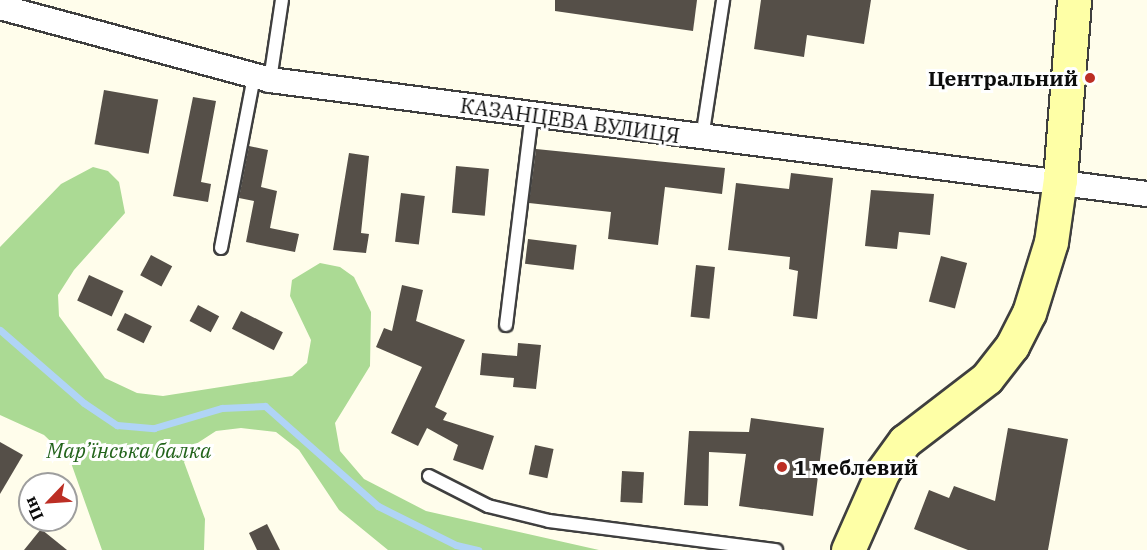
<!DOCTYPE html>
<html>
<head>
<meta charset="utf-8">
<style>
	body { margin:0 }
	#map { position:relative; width:1147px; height:550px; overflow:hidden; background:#fffdeb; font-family:"IBM Plex Serif",serif }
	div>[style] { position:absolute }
	.forest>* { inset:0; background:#abda94 }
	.stream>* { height:7px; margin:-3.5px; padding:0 3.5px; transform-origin:3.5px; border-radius:3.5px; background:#b0d4f6 }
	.building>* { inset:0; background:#554f48; transform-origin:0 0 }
	.roads { filter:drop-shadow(2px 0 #3f3f3f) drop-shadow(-2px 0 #3f3f3f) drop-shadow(0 2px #3f3f3f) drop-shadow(0 -2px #3f3f3f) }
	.service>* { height:12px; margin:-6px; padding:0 6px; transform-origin:6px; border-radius:6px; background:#fff }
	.minor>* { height:24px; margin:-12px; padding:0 12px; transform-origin:12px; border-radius:12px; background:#fff }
	.secondary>* { height:33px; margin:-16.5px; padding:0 16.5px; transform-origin:16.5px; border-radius:16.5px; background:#feffa6 }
	.dots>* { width:16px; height:16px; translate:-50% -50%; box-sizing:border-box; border:3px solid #fff; border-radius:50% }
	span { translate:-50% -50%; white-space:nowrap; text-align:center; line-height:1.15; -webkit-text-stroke:6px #fff; paint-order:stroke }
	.poi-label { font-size:21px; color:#0c0c0c; font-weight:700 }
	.right { translate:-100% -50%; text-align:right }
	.left { translate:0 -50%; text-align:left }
	.street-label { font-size:21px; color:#0c0c0c }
	.park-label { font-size:21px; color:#23641c; font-style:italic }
	.north { position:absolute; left:18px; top:472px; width:60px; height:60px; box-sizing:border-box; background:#fff; border:2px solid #9e9e9e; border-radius:50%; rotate:245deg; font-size:16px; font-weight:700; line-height:24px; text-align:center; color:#0c0c0c }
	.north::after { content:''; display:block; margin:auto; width:21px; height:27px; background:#bc2e24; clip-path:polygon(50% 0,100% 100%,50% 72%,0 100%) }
</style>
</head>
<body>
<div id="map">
	<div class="forest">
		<i style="clip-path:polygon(93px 167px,108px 171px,119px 182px,125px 213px,74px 270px,58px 295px,59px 316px,105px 378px,137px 393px,163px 396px,292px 376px,307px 363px,311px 340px,290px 296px,292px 280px,320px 263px,340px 267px,354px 277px,371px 312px,370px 366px,335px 423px,340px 451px,364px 479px,426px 511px,599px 550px,388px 550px,339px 510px,299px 450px,276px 432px,241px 428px,216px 431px,196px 444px,184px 462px,205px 519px,204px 550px,102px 550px,70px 460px,44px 435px,0 415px,0 247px,61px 184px)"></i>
	</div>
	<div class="stream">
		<i style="left:0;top:330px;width:111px;rotate:41deg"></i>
		<i style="left:84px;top:403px;width:40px;rotate:34deg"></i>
		<i style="left:117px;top:425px;width:37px;rotate:5deg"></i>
		<i style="left:154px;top:428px;width:71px;rotate:-16.4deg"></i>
		<i style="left:222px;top:408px;width:43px;rotate:-2.7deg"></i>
		<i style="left:265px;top:406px;width:151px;rotate:41.5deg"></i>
		<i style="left:378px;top:506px;width:87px;rotate:26.6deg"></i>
		<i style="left:456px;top:545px;width:23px;rotate:13deg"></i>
	</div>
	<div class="building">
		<i style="clip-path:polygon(555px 0,697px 0,693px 31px,555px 11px)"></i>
		<i style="clip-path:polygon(761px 0,871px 0,864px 44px,807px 35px,804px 57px,754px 49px)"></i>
		<i style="left:104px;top:90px;width:55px;height:55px;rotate:10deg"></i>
		<i style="clip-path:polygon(193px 97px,216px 101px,201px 182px,211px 184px,208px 202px,173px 196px)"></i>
		<i style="clip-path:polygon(249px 146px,268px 150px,261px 187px,277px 191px,270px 228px,299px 234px,295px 252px,246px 242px,254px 201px,239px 198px)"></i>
		<i style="clip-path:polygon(536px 149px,725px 168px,722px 194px,665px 187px,658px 245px,608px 239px,611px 212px,529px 203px)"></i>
		<i style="clip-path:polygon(349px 153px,369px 156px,361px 233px,369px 234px,366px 253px,333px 250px)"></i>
		<i style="left:456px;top:166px;width:33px;height:47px;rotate:5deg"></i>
		<i style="clip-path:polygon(791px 173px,833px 178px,817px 319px,793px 316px,798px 271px,789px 269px,790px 257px,728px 250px,736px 183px,789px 189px)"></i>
		<i style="clip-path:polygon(871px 190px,934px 194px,930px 235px,899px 232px,897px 249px,865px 246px)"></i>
		<i style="left:401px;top:193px;width:24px;height:49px;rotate:7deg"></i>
		<i style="left:528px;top:239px;width:49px;height:25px;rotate:7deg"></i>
		<i style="left:151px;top:255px;width:24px;height:23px;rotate:28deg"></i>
		<i style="left:941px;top:256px;width:27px;height:47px;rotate:15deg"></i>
		<i style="left:696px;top:265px;width:19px;height:52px;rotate:6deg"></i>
		<i style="left:89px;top:275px;width:38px;height:28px;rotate:25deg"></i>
		<i style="clip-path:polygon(402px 285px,423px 290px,416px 321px,465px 340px,435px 407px,447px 413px,443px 420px,494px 436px,483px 470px,453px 460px,458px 445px,427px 428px,418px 446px,391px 433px,422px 367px,376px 347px,384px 328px,392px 331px)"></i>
		<i style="left:198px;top:305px;width:24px;height:18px;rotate:28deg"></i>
		<i style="left:241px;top:311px;width:47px;height:20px;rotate:27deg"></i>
		<i style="left:125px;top:313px;width:30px;height:19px;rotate:26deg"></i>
		<i style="clip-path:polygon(518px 343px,541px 345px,536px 389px,513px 387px,514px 378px,480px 375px,482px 353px,517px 356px)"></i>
		<i style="clip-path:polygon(751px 418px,824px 428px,813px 516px,739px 506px,746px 454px,709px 452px,708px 506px,684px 505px,689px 431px,749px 432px)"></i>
		<i style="clip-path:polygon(1008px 428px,1068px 439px,1048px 550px,968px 550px,914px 529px,929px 490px,949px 498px,954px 486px,995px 501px)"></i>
		<i style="clip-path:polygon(0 442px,23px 455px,0 494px)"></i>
		<i style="left:535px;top:445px;width:19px;height:30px;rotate:12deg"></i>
		<i style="left:622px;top:471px;width:22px;height:31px;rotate:3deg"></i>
		<i style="clip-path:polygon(267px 524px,280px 550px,257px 550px,249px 533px)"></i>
		<i style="clip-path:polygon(41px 529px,67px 550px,24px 550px)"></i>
	</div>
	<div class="roads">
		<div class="service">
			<i style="left:270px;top:80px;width:81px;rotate:-81.5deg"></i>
			<i style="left:702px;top:138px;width:140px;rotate:-81.3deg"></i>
			<i style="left:221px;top:248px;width:174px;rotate:-79.1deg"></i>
			<i style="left:506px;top:325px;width:213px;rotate:-83deg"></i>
			<i style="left:429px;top:476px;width:66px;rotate:27deg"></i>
			<i style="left:488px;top:506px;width:63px;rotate:13.8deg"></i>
			<i style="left:549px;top:521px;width:229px;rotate:7.3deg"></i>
		</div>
		<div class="minor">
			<i style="left:0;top:7px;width:280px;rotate:15.1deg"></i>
			<i style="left:270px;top:80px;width:884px;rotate:7.41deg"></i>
		</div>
		<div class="secondary">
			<i style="left:848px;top:550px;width:86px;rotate:-66.1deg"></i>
			<i style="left:883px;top:471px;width:37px;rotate:-54deg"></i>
			<i style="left:905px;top:441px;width:103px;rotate:-37.5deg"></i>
			<i style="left:987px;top:378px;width:41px;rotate:-52deg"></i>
			<i style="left:1012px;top:346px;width:37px;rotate:-63deg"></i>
			<i style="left:1029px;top:313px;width:74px;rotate:-72.8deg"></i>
			<i style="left:1051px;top:242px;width:64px;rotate:-81.9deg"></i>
			<i style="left:1060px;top:179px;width:180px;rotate:-85.5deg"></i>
		</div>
	</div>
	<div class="dots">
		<i style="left:1090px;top:78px;background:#bc2e24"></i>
		<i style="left:782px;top:467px;background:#bc2e24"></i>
	</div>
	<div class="poi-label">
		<span class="right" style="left:1078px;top:78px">Центральний</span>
		<span class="left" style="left:794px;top:467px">1 меблевий</span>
	</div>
	<div class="street-label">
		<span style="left:570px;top:120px;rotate:8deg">КАЗАНЦЕВА ВУЛИЦЯ</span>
	</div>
	<div class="park-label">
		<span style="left:129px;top:450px">Мар’їнська балка</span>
	</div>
	<div class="north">Пн</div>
</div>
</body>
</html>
